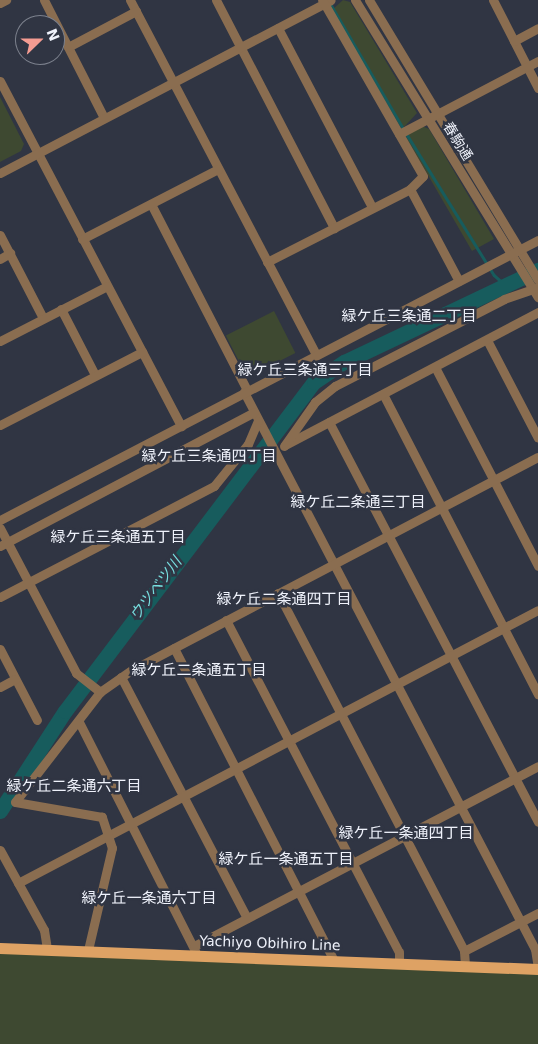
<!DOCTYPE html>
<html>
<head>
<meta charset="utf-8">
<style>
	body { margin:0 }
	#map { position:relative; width:538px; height:1044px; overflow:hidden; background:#303543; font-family:"DejaVu Sans","Noto Sans JP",sans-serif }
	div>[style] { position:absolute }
	.green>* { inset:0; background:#3e4931; transform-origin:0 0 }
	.stream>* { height:2.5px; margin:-1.25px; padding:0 1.25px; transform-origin:1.25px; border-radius:1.25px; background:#175c5d }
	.river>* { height:15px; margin:-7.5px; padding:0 7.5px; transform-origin:7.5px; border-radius:7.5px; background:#175c5d }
	.minor>* { height:9px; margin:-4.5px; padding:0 4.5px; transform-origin:4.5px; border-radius:4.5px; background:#8a6d50 }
	.major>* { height:11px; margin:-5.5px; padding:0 5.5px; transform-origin:5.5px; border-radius:5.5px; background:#dea264 }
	span { translate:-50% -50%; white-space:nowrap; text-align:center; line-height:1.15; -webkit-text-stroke:5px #303543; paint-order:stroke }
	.street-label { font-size:14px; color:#eff2fb }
	.neighbourhood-label { font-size:15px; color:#eff2fb }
	.water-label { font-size:15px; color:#77ddde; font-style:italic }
	.north { position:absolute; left:15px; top:15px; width:50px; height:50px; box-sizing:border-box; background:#303543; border:1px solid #7c818d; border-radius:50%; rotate:68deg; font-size:14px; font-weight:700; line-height:20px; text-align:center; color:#eff2fb }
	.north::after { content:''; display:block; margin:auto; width:18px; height:22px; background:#f59c92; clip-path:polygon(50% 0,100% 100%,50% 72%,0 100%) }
</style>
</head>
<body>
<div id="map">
	<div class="green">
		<i style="clip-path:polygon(343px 0,350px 2px,417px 113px,405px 126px,400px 126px,332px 10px)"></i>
		<i style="clip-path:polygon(0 97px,24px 144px,21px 151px,0 162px)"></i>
		<i style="clip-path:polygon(422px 126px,429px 129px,494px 239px,472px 251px,407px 139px,409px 133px)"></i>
		<i style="left:274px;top:311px;width:47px;height:54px;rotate:63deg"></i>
		<i style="clip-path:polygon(0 950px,538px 972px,538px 1044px,0 1044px)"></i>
	</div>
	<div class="stream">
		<i style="left:330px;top:3px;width:145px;rotate:59.7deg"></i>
		<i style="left:406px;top:133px;width:167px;rotate:58.2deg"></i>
		<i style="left:494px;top:275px;width:13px;rotate:42deg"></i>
	</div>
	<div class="river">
		<i style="left:0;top:811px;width:119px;rotate:-57deg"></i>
		<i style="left:65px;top:711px;width:413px;rotate:-52.9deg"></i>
		<i style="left:314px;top:382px;width:36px;rotate:-34deg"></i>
		<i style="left:344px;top:362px;width:215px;rotate:-25.4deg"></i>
	</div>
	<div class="minor">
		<i style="left:44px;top:0;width:132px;rotate:63deg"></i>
		<i style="left:130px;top:0;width:401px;rotate:62.3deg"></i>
		<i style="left:216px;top:0;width:257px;rotate:62.6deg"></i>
		<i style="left:355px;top:0;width:349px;rotate:58.4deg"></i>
		<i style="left:369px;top:0;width:327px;rotate:58.9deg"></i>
		<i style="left:493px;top:0;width:99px;rotate:62.9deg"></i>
		<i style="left:0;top:3px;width:7px;rotate:-27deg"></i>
		<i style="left:278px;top:28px;width:202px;rotate:62.3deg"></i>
		<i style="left:514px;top:41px;width:27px;rotate:-28deg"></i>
		<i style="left:68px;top:47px;width:77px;rotate:-27.9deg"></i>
		<i style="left:0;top:81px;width:390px;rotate:62.3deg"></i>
		<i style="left:399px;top:134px;width:157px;rotate:-27.7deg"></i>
		<i style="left:0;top:173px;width:373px;rotate:-27.6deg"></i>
		<i style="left:410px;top:189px;width:104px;rotate:62deg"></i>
		<i style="left:151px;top:204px;width:209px;rotate:62.7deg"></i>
		<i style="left:0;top:235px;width:93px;rotate:62.6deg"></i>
		<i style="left:82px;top:239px;width:153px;rotate:-27.2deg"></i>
		<i style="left:0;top:259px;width:12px;rotate:-31deg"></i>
		<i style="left:267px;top:262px;width:161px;rotate:-27deg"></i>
		<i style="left:410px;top:189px;width:18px;rotate:-45deg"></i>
		<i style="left:423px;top:176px;width:203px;rotate:-119.8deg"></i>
		<i style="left:61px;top:309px;width:74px;rotate:62.7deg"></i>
		<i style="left:487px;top:340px;width:110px;rotate:62.5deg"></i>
		<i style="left:0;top:341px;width:120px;rotate:-27.2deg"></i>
		<i style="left:435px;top:367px;width:224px;rotate:62.6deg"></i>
		<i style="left:244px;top:392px;width:628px;rotate:62.42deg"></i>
		<i style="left:535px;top:949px;width:19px;rotate:81deg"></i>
		<i style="left:383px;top:394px;width:338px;rotate:62.7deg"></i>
		<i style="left:329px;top:422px;width:451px;rotate:62.4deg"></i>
		<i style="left:0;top:425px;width:160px;rotate:-27.2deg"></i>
		<i style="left:285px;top:445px;width:286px;rotate:-27.7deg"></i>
		<i style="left:284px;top:446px;width:54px;rotate:-54.8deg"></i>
		<i style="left:315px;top:402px;width:26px;rotate:-39deg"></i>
		<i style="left:335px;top:386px;width:190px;rotate:-27.2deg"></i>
		<i style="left:504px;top:299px;width:36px;rotate:-19deg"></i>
		<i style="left:0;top:520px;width:607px;rotate:-27.49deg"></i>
		<i style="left:0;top:528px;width:164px;rotate:62.3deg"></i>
		<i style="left:76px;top:673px;width:31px;rotate:38deg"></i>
		<i style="left:0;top:546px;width:287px;rotate:-27.8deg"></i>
		<i style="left:278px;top:593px;width:403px;rotate:62.5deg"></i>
		<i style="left:464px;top:951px;width:15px;rotate:86deg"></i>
		<i style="left:0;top:597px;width:241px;rotate:-27.4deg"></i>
		<i style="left:214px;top:486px;width:54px;rotate:-51deg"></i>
		<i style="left:248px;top:444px;width:25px;rotate:-67deg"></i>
		<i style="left:226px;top:620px;width:374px;rotate:62.5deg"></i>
		<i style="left:399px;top:952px;width:12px;rotate:90deg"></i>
		<i style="left:174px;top:648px;width:352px;rotate:62.9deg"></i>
		<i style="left:0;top:649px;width:80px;rotate:62.5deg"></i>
		<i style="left:121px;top:677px;width:272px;rotate:62.4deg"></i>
		<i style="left:0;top:687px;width:17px;rotate:-28deg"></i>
		<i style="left:79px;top:722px;width:257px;rotate:63.1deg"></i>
		<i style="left:0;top:850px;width:91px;rotate:61.2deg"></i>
		<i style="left:44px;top:930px;width:19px;rotate:81deg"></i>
		<i style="left:18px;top:883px;width:587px;rotate:-27.7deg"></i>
		<i style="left:194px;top:946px;width:388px;rotate:-27.6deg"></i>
		<i style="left:88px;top:950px;width:105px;rotate:-76.8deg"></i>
		<i style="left:112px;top:848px;width:33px;rotate:-108deg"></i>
		<i style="left:102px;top:817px;width:88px;rotate:-170.2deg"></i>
		<i style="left:15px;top:802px;width:139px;rotate:-52.3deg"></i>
		<i style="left:100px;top:692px;width:39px;rotate:-35deg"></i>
		<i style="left:132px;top:670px;width:458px;rotate:-27.7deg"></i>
		<i style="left:464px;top:951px;width:83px;rotate:-27.2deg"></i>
	</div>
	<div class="major">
		<i style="left:0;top:948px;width:538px;rotate:2.24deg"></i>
	</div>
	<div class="street-label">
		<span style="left:458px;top:141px;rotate:58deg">春駒通</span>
		<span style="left:270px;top:943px;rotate:2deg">Yachiyo Obihiro Line</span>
	</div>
	<div class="neighbourhood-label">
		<span style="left:409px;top:317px">緑ケ丘三条通二丁目</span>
		<span style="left:305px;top:371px">緑ケ丘三条通三丁目</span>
		<span style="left:209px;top:457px">緑ケ丘三条通四丁目</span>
		<span style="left:358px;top:503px">緑ケ丘二条通三丁目</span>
		<span style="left:118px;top:538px">緑ケ丘三条通五丁目</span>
		<span style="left:284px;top:600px">緑ケ丘二条通四丁目</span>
		<span style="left:199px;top:671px">緑ケ丘二条通五丁目</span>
		<span style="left:74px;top:787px">緑ケ丘二条通六丁目</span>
		<span style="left:406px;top:834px">緑ケ丘一条通四丁目</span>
		<span style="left:286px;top:860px">緑ケ丘一条通五丁目</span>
		<span style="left:149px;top:899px">緑ケ丘一条通六丁目</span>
	</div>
	<div class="water-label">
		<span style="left:156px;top:589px;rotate:-53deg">ウツベツ川</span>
	</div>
	<div class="north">N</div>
</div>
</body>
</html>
